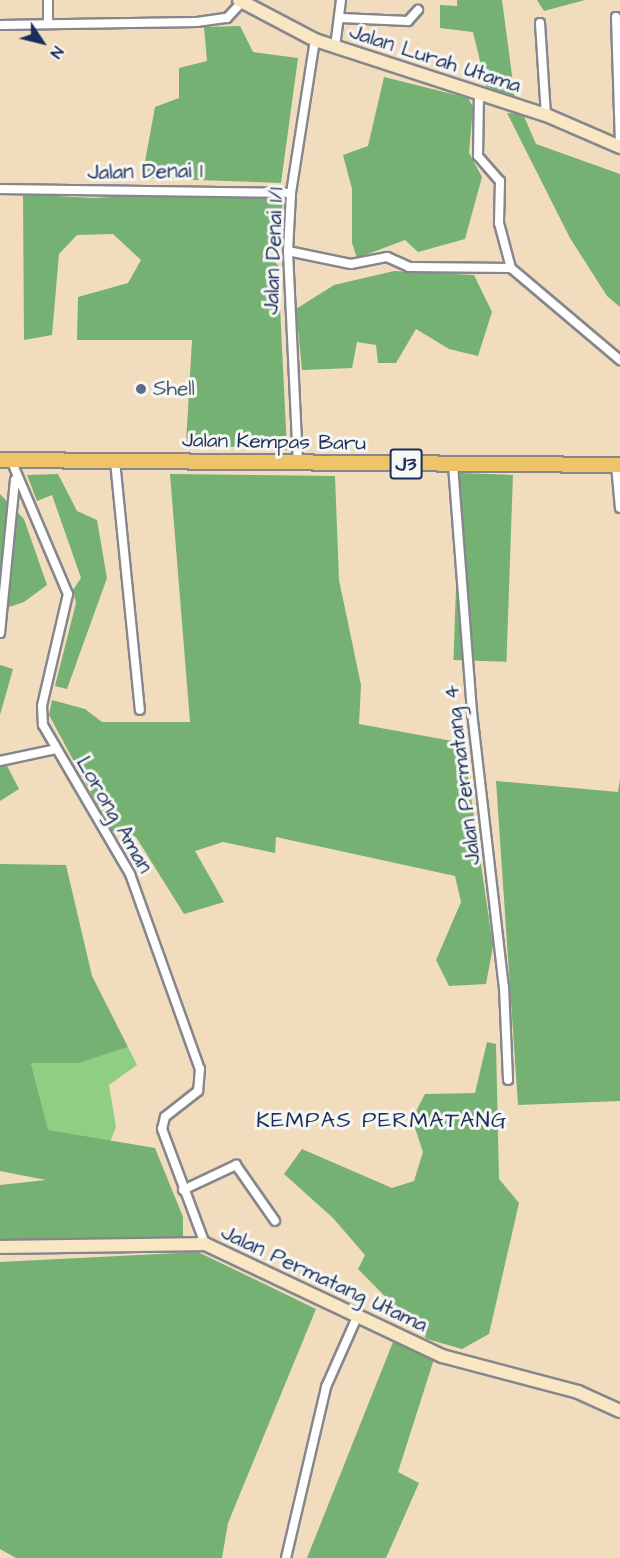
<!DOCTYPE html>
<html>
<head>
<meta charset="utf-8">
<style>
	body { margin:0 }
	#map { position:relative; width:620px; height:1558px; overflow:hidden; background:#f2dcbe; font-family:"Architects Daughter",sans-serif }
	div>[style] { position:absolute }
	.green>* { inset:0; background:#90ce84 }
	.forest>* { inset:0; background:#74b172; transform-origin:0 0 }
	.roads { filter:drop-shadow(2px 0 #86868e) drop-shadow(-2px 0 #86868e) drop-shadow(0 2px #86868e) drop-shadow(0 -2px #86868e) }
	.street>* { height:8px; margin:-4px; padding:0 4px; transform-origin:4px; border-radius:4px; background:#fff }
	.secondary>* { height:12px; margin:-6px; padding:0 6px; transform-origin:6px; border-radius:6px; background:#f9e7c3 }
	.primary>* { height:14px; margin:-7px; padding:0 7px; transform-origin:7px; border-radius:7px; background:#efc469 }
	.dots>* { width:16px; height:16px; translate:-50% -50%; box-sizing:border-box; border:3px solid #f6f6f2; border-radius:50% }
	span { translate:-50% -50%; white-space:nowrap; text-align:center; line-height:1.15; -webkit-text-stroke:6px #f6f6f2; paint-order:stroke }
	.shield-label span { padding:2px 4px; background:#f6f6f2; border:2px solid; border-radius:4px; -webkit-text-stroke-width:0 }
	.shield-label { font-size:20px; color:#1b2f5e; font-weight:700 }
	.street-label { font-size:21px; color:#1b2f5e }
	.service-label { font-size:21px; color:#4e5e75 }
	.left { translate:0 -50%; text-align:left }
	.neighbourhood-label { font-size:22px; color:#1b2f5e; letter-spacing:1.5px }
	.north { position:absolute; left:12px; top:12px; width:60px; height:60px; -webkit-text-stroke:4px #f6f6f2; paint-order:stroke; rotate:125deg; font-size:16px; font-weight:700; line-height:24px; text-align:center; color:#1b2f5e }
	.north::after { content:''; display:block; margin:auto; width:21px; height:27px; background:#1b2f5e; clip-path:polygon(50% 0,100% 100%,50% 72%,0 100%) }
</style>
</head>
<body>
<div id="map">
	<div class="green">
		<i style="clip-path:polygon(128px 1047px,137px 1065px,109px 1085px,116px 1127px,110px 1142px,48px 1131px,31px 1063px,79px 1063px)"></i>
	</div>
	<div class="forest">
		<i style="clip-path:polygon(457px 0,502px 0,515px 98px,486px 86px,473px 32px,440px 28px,440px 5px,457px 6px)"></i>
		<i style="clip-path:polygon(537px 0,585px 0,544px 11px)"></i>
		<i style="clip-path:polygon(240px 26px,253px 52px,298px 58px,281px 183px,142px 178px,155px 107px,179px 98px,179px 68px,207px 61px,204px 27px)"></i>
		<i style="clip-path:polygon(384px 77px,468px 98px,473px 107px,469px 153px,482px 177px,465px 239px,418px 252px,405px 240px,357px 258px,352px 243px,352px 189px,343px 155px,368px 146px)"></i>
		<i style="clip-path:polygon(507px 113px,523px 114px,536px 144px,620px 174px,620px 307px,607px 296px,570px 238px)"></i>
		<i style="clip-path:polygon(190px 193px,283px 200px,279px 243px,265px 253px,278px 265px,287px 450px,186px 444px,192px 340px,77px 340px,78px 297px,128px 283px,141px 260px,113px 234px,77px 235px,59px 254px,52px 335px,24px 340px,23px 194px,93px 198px)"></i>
		<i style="clip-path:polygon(394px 271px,474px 275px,492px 312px,478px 356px,449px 349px,416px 329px,396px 363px,378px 363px,376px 345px,357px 342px,352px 368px,302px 370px,296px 309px,334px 285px)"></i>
		<i style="left:460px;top:473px;width:53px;height:187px;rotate:2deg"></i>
		<i style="clip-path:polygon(58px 474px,77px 511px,97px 520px,107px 578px,67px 689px,55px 686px,76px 603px,73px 590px,81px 578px,52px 495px,37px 501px,27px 475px)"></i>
		<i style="clip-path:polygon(170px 474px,335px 476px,339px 580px,361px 685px,359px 724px,463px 743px,493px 946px,486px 984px,449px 986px,436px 960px,461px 902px,455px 876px,276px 837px,275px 853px,223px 842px,195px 851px,224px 902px,184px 914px,136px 837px,111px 830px,49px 715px,52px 700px,85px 709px,102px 722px,190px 722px)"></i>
		<i style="clip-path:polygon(0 494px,24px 519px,47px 585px,24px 602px,0 610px)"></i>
		<i style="clip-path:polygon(0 665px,13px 669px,0 715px)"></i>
		<i style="clip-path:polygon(1px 754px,19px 789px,0 801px,0 755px)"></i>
		<i style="clip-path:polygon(620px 779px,620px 1101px,518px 1105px,496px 781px,618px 792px)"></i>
		<i style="clip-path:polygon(0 864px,66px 865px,92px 976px,128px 1047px,79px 1063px,31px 1063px,48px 1130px,155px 1148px,183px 1217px,183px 1237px,0 1243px,0 1185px,46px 1180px,0 1171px)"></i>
		<i style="clip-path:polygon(487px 1042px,496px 1044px,499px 1179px,519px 1203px,489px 1334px,462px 1349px,427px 1339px,358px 1269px,365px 1255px,333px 1218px,284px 1174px,302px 1149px,392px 1188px,414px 1181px,423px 1152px,412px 1119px,425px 1094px,475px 1093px)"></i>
		<i style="clip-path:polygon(198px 1252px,316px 1309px,228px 1523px,222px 1558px,16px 1558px,0 1549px,0 1262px)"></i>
		<i style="clip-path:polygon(393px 1342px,434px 1359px,398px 1472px,419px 1483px,386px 1558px,307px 1558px)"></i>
	</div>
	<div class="roads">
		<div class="street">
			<i style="left:48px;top:0;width:23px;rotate:90deg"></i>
			<i style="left:616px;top:17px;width:130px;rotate:88.2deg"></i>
			<i style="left:341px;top:18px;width:67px;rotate:2.6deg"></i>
			<i style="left:408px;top:21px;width:15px;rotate:-48deg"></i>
			<i style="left:540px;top:23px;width:92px;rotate:86.3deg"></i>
			<i style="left:0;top:25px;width:197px;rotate:-0.9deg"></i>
			<i style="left:197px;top:22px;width:30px;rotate:-8deg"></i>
			<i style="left:227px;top:18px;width:19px;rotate:-47deg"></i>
			<i style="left:335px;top:47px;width:47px;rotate:-82.7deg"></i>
			<i style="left:479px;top:93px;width:63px;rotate:90.9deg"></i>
			<i style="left:478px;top:156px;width:33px;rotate:49deg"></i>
			<i style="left:500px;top:181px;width:42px;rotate:91.4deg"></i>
			<i style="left:499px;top:223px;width:47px;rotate:75.1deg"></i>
			<i style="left:511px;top:268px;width:143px;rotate:40.2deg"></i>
			<i style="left:0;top:189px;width:291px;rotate:0.8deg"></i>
			<i style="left:288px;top:251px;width:64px;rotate:11.7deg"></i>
			<i style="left:351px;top:264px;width:37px;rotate:-11deg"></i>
			<i style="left:387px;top:257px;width:24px;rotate:24deg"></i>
			<i style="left:409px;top:267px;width:102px;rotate:0.6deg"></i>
			<i style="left:11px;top:460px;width:146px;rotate:67deg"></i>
			<i style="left:68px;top:594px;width:115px;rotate:103.1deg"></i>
			<i style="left:42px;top:706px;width:19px;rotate:87deg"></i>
			<i style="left:43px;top:725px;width:173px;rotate:59.7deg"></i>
			<i style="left:130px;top:874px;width:207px;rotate:70.3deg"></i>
			<i style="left:200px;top:1069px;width:22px;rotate:95deg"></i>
			<i style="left:198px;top:1091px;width:42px;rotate:141.8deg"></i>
			<i style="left:165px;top:1117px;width:12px;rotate:104deg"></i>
			<i style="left:162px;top:1129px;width:123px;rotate:69.5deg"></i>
			<i style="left:115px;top:461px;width:250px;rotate:84.3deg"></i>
			<i style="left:298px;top:464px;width:213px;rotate:-92.7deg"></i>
			<i style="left:288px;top:251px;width:58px;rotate:-87deg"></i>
			<i style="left:291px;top:193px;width:155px;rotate:-81.1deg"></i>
			<i style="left:453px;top:465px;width:248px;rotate:85.6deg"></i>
			<i style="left:472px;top:712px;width:277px;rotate:83.4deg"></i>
			<i style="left:504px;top:987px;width:93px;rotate:87.5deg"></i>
			<i style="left:616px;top:465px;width:43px;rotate:84.7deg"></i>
			<i style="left:0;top:633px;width:154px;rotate:-84.4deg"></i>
			<i style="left:0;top:761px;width:57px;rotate:-12.1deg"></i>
			<i style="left:183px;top:1190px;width:59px;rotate:-25.3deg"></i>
			<i style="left:236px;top:1165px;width:68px;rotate:55.1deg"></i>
			<i style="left:286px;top:1558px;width:176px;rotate:-76.8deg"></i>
			<i style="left:326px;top:1387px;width:77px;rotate:-66.1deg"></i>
		</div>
		<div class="secondary">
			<i style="left:239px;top:0;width:86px;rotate:27.8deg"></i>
			<i style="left:315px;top:40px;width:243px;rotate:18deg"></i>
			<i style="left:546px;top:115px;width:81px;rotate:23.4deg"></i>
			<i style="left:0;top:1247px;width:205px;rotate:-0.8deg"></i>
			<i style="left:205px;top:1244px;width:262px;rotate:25.3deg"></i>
			<i style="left:442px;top:1356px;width:141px;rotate:14.8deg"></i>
			<i style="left:578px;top:1392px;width:46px;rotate:24.3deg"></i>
		</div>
		<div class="primary">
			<i style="left:0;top:460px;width:620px;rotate:0.46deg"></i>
		</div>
	</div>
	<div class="dots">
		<i style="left:141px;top:389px;background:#5c6f8a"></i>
	</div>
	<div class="shield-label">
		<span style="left:406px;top:464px">J3</span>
	</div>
	<div class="street-label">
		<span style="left:435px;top:59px;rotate:18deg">Jalan Lurah Utama</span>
		<span style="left:145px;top:172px;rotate:-1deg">Jalan Denai 1</span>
		<span style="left:274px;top:251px;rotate:-88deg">Jalan Denai 1/1</span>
		<span style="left:274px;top:442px;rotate:1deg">Jalan Kempas Baru</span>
		<span style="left:463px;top:775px;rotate:-97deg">Jalan Permatang 4</span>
		<span style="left:114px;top:815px;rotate:60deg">Lorong Aman</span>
		<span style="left:324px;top:1279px;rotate:25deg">Jalan Permatang Utama</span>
	</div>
	<div class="service-label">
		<span class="left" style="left:153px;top:389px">Shell</span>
	</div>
	<div class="neighbourhood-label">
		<span style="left:382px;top:1121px">KEMPAS PERMATANG</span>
	</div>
	<div class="north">N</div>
</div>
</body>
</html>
